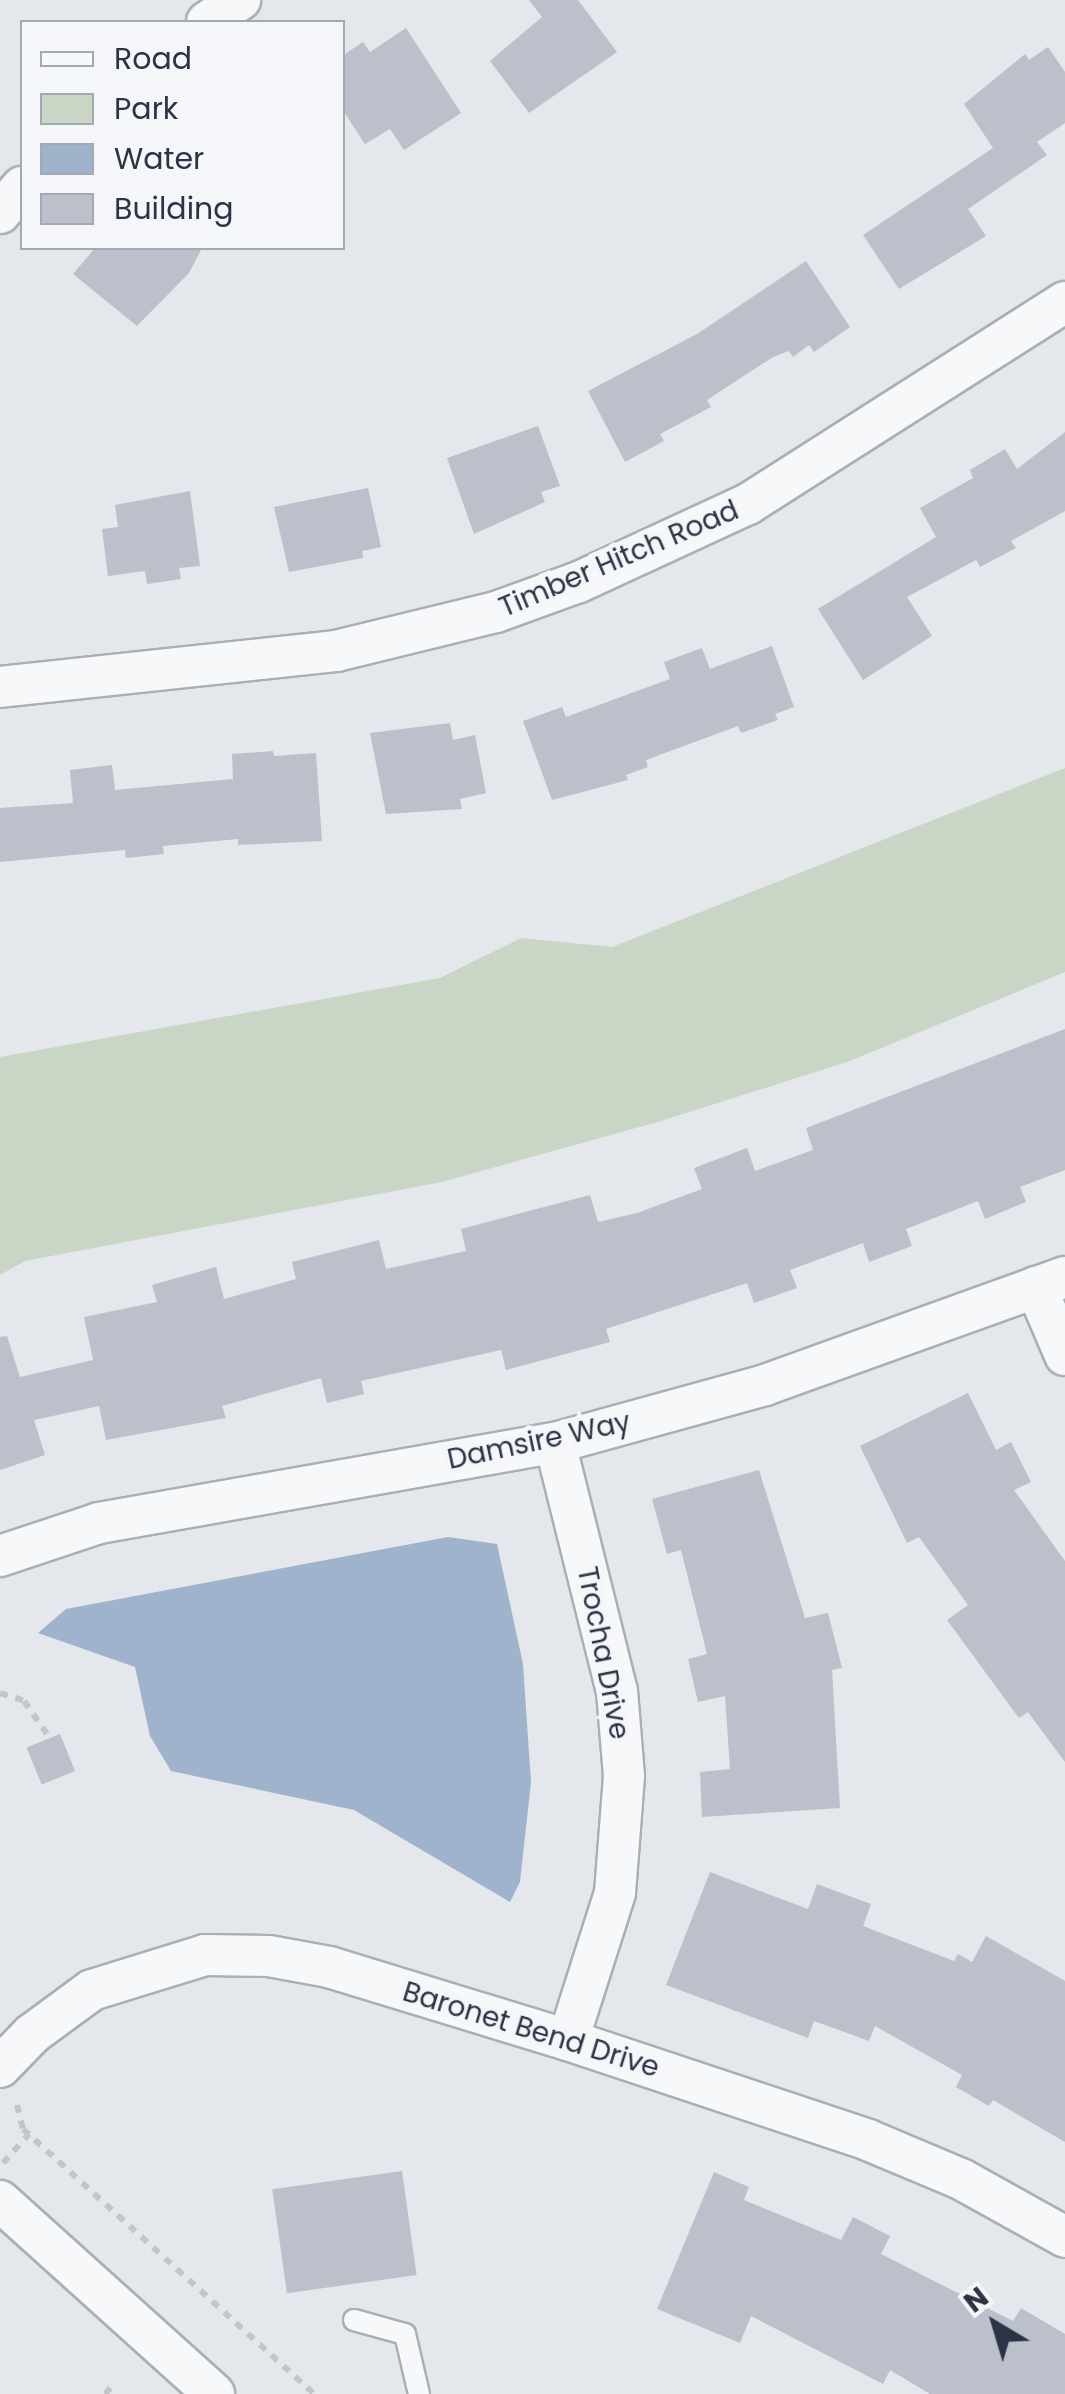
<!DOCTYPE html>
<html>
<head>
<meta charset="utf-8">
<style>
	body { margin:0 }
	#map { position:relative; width:1065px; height:2394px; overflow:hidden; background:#e4e7ec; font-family:Poppins,sans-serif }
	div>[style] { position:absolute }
	.green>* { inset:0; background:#c9d6c5 }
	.water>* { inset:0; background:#9fb4cc }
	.building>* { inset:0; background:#bbc0ca; transform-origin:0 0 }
	.path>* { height:6px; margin-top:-3px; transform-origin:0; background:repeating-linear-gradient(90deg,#c2c5cb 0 8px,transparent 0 16px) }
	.roads { filter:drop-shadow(2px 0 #a9aeb7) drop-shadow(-2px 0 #a9aeb7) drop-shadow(0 2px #a9aeb7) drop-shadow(0 -2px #a9aeb7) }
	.service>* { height:20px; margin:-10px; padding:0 10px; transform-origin:10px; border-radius:10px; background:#f7f8fa }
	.minor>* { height:40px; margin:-20px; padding:0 20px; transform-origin:20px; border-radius:20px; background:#f7f8fa }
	span { translate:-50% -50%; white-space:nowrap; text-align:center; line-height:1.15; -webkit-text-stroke:10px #f4f6f9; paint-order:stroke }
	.street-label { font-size:28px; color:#2b3445 }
	.legend { position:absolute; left:20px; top:20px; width:325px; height:230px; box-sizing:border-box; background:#f4f6f9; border:2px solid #a4a8b1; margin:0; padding:12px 18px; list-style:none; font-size:30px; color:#2b3445 }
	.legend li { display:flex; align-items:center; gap:20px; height:50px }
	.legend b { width:50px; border:2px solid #a4a8b1 }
	.north { position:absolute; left:945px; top:2274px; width:100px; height:100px; -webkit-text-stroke:8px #f4f6f9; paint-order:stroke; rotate:322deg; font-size:28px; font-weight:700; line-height:40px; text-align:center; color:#2b3445 }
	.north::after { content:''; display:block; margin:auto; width:35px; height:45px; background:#2b3445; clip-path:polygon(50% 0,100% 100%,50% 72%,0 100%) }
</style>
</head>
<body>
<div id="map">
	<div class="green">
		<i style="clip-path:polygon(1065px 768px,1065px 972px,850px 1061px,661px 1121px,442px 1182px,25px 1261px,0 1275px,0 1057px,440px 978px,521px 938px,612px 947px)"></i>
	</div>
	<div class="water">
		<i style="clip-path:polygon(448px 1537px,497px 1544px,523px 1664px,531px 1782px,520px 1882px,510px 1902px,354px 1810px,171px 1771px,150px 1736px,135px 1667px,38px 1633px,66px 1609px)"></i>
	</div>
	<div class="building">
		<i style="clip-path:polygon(529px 0,578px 0,617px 52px,529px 113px,490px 61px,542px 17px)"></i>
		<i style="clip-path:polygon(406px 28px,461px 113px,404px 150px,390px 129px,365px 144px,342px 109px,342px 56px,363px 42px,370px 52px)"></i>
		<i style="clip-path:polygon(1048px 47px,1065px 72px,1065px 123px,1037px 142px,1047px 155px,968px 209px,986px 236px,899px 289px,863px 235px,993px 148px,964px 104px,1025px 54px,1029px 60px)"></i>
		<i style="clip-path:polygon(95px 248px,202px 248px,189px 273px,137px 326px,73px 274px)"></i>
		<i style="clip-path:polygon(806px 261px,850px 327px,814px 352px,809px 345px,793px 357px,789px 351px,773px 357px,707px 400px,711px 407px,660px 434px,664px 441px,625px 462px,588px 391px,697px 334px)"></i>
		<i style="clip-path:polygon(538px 426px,560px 486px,541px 492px,545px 502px,474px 534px,447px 458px)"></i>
		<i style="clip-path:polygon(1065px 432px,1065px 511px,1011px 541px,1016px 548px,980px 567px,976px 560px,907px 597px,932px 636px,863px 680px,818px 609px,936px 537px,920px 508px,973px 478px,970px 470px,1005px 449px,1017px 469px)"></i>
		<i style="clip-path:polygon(368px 488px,381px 547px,362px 551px,363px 558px,289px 572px,274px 507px)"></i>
		<i style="clip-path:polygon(190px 491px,200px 566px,179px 568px,181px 579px,147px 584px,145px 571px,108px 576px,102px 529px,118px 527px,115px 505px)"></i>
		<i style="clip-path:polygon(772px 646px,794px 707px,775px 714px,778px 720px,741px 733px,738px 726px,646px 760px,648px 767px,626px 775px,628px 780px,552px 800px,523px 721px,562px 707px,566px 717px,670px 679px,664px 662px,702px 648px,710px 669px)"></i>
		<i style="clip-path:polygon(450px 723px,453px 740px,475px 735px,486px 793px,460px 799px,462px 809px,386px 814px,370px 733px)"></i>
		<i style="clip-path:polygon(273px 751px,274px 756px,316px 753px,322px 841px,238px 845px,238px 839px,163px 846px,164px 854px,126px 858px,125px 850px,0 862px,0 808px,73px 803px,70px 770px,112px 765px,115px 790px,233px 779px,232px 754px)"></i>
		<i style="clip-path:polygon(1065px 1029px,1065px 1170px,1020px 1187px,1026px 1202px,985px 1219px,978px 1201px,906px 1229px,912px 1246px,869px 1262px,863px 1243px,790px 1270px,797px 1288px,754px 1303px,747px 1283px,606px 1329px,610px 1342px,506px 1370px,501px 1350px,361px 1381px,364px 1394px,327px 1403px,321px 1378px,222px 1406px,226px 1418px,106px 1440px,99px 1406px,34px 1420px,45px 1455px,0 1470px,0 1337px,7px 1336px,20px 1377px,93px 1360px,84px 1317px,157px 1302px,152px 1285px,216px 1267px,224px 1299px,296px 1279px,292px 1262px,379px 1240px,386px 1269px,466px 1251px,461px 1229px,590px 1195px,598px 1222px,637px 1213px,702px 1189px,694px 1168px,747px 1148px,755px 1171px,813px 1150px,806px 1128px)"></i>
		<i style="clip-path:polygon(968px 1393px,996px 1450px,1011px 1442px,1031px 1482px,1014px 1490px,1065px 1561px,1065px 1762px,1028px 1712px,1019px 1718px,947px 1620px,968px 1605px,919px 1537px,907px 1543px,860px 1446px)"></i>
		<i style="clip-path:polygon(759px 1470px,805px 1618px,828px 1613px,842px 1668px,832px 1670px,840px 1808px,702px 1817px,700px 1772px,730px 1769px,725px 1696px,698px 1702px,688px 1659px,707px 1654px,681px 1550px,667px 1554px,652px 1499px)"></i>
		<i style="left:60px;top:1734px;width:40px;height:36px;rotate:68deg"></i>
		<i style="clip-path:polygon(710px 1872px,808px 1909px,817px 1884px,871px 1904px,863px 1926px,954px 1961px,958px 1954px,972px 1962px,986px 1936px,1065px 1981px,1065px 2142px,993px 2100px,989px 2106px,956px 2087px,962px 2075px,875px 2026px,869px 2041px,814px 2021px,808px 2038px,666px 1985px)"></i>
		<i style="left:402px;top:2171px;width:105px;height:131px;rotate:82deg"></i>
		<i style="clip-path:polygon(714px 2172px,749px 2187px,744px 2200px,841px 2240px,853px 2217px,890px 2236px,881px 2254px,1013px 2321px,1021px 2308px,1065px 2334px,1065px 2394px,930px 2394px,890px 2370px,883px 2384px,751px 2316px,740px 2343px,657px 2309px)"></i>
	</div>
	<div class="path">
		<i style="left:0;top:1693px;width:25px;rotate:18deg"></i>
		<i style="left:24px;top:1701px;width:40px;rotate:55.1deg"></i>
		<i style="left:17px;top:2105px;width:25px;rotate:76deg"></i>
		<i style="left:23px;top:2129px;width:394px;rotate:42.3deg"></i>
		<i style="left:3px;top:2163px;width:39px;rotate:-48deg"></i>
		<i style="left:105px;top:2394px;width:13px;rotate:-48deg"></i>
	</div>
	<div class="roads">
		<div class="service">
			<i style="left:354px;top:2320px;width:53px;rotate:15.4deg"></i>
			<i style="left:405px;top:2334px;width:62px;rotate:76.9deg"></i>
		</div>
		<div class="minor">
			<i style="left:207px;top:22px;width:40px;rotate:-34deg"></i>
			<i style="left:0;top:213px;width:34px;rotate:-50deg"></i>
			<i style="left:0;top:687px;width:338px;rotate:-6.1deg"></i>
			<i style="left:336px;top:651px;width:165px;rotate:-13.7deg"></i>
			<i style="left:496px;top:612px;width:88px;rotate:-19.9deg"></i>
			<i style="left:579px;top:582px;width:186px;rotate:-24.8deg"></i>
			<i style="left:748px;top:504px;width:376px;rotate:-32.5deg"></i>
			<i style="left:1036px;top:1287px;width:74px;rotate:66.9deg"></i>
			<i style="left:555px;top:1443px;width:256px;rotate:76deg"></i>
			<i style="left:617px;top:1691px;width:85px;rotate:85.3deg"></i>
			<i style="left:624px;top:1776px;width:117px;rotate:94.4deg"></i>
			<i style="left:615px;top:1893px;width:154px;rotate:107.7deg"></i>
			<i style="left:0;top:1556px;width:104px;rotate:-18.4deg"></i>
			<i style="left:99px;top:1523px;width:463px;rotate:-10deg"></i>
			<i style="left:555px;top:1443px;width:218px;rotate:-15.4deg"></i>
			<i style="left:765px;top:1385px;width:319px;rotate:-19.8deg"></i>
			<i style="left:0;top:2067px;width:46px;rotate:-45.9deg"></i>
			<i style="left:32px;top:2034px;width:74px;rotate:-36.3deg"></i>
			<i style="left:92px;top:1990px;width:118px;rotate:-17.2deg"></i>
			<i style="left:205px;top:1955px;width:64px;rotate:0.9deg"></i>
			<i style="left:269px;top:1956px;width:61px;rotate:10.4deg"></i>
			<i style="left:329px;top:1967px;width:250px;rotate:17deg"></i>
			<i style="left:568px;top:2040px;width:316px;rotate:18.4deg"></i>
			<i style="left:868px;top:2140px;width:101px;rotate:22.8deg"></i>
			<i style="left:961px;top:2179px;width:119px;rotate:29.1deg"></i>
			<i style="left:0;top:2201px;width:288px;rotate:42deg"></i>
		</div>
	</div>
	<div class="street-label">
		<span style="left:619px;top:559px;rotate:-23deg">Timber Hitch Road</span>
		<span style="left:539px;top:1441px;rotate:-12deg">Damsire Way</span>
		<span style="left:603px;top:1653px;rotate:79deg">Trocha Drive</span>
		<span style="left:531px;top:2030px;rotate:17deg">Baronet Bend Drive</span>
	</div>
	<ul class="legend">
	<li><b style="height:12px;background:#f7f8fa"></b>Road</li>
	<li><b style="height:28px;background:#c9d6c5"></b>Park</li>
	<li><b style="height:28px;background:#9fb4cc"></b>Water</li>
	<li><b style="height:28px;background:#bbc0ca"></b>Building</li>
	</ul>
	<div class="north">N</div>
</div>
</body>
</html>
